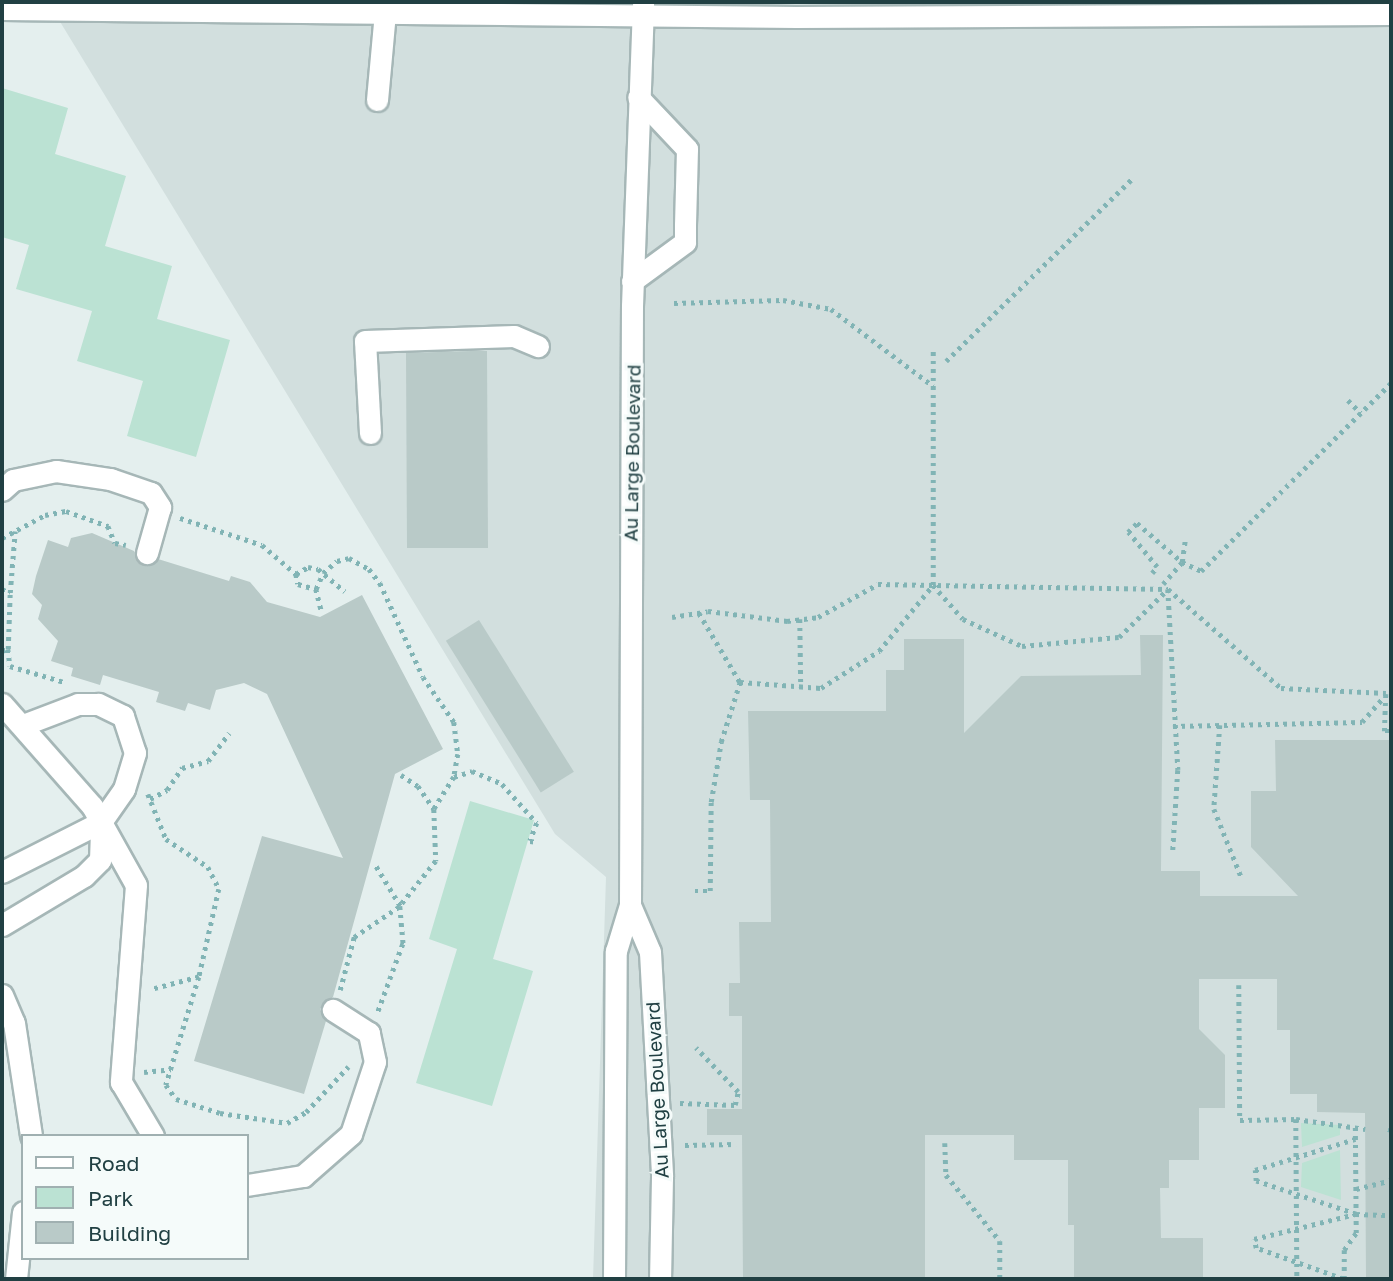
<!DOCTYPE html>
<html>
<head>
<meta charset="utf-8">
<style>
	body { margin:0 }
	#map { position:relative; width:1393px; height:1281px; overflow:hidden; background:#e4efee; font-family:"Golos Text",sans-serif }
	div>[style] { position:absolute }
	.built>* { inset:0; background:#d2dfde }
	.green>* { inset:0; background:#bbe2d3 }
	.building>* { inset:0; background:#b9cac8; transform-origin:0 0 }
	.path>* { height:4.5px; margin-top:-2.25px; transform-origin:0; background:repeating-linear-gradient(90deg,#81b4b5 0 3.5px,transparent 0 8.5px) }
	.roads { filter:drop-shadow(2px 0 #a6b7b7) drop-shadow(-2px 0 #a6b7b7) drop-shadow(0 2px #a6b7b7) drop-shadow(0 -2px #a6b7b7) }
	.minor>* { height:21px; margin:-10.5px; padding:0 10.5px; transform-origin:10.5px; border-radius:10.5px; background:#fff }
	span { translate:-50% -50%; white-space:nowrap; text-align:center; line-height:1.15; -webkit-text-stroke:6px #f5fbfa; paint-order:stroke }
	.street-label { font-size:19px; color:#214043 }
	.frame { position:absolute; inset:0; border:4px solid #214043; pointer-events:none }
	.legend { position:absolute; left:21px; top:1134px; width:228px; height:126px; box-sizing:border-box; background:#f5fbfa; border:2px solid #a0b0b1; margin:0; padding:9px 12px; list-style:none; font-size:21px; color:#214043 }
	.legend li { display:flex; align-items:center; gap:14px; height:35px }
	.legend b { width:35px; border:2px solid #a0b0b1 }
</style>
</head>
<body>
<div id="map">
	<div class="built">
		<i style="clip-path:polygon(48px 2px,1391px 2px,1391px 1279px,593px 1279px,606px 877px,555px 834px)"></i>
	</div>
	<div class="green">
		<i style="clip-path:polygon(2px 88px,68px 108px,55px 154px,126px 176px,105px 246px,172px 266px,157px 319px,230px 340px,196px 457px,127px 436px,143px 381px,77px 361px,92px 311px,16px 289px,29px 245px,2px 237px)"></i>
		<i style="clip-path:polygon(470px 801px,534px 820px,493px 959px,533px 971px,492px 1106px,416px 1083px,457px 949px,429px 939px)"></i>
		<i style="clip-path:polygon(1301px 1123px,1340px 1125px,1340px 1135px,1302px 1147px)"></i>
		<i style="clip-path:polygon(1340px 1150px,1341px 1200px,1301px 1187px,1302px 1163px)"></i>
	</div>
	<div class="building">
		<i style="clip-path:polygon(471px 351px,487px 351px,488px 548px,407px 548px,406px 353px)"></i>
		<i style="clip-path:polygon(92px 533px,134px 551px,143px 565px,158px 559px,229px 581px,231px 576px,250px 582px,267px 602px,320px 617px,362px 595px,443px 749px,395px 774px,333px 997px,320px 1009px,326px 1021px,304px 1094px,194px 1061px,262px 836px,343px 858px,267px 694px,244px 683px,216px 690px,210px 710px,188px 703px,185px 711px,156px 702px,159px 692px,103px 675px,100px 685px,71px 676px,73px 668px,51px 661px,58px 641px,38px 619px,42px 605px,32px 594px,36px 576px,48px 540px,68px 547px,71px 538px)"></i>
		<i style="left:479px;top:620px;width:179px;height:39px;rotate:58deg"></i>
		<i style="clip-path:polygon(1140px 635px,1163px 635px,1161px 871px,1200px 871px,1200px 896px,1298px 896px,1251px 847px,1251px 791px,1276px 791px,1275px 740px,1391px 740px,1389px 1279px,1366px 1279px,1365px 1113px,1317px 1112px,1317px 1094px,1290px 1094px,1290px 1030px,1277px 1030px,1277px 979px,1199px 979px,1199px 1029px,1225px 1055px,1225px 1108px,1199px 1108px,1199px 1160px,1169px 1160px,1169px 1188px,1160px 1188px,1161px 1238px,1203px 1238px,1203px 1279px,1074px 1279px,1074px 1225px,1068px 1225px,1068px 1160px,1014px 1160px,1014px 1135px,925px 1135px,925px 1279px,743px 1279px,742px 1135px,707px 1135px,707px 1109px,742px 1109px,742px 1016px,729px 1016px,729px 983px,740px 983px,739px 922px,771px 922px,770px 800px,750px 800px,748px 711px,886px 711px,886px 670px,904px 670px,904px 639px,964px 639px,964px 733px,1021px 676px,1141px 675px)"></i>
	</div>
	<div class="path">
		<i style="left:674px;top:303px;width:109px;rotate:-1.6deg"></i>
		<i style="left:783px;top:300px;width:49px;rotate:10.6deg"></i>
		<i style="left:831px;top:309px;width:128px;rotate:37deg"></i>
		<i style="left:946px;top:361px;width:262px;rotate:-44.4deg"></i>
		<i style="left:1348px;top:400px;width:18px;rotate:45deg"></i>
		<i style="left:180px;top:518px;width:86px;rotate:18.2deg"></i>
		<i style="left:262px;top:545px;width:45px;rotate:40.5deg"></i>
		<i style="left:296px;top:574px;width:14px;rotate:-30deg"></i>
		<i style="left:308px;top:567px;width:10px;rotate:11deg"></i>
		<i style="left:318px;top:569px;width:35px;rotate:40deg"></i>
		<i style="left:2px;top:538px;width:49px;rotate:-28.1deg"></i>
		<i style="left:45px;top:515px;width:21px;rotate:-11deg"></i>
		<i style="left:66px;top:511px;width:45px;rotate:19.7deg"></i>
		<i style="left:108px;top:526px;width:18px;rotate:68deg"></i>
		<i style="left:115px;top:543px;width:11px;rotate:10deg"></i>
		<i style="left:1152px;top:573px;width:8px;rotate:-50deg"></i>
		<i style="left:1157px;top:567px;width:45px;rotate:-129.6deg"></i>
		<i style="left:1128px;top:532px;width:13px;rotate:-45deg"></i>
		<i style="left:1137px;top:523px;width:60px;rotate:40.9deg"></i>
		<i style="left:1182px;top:562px;width:22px;rotate:-82deg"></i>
		<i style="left:296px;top:574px;width:10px;rotate:79deg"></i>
		<i style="left:298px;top:584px;width:19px;rotate:16deg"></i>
		<i style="left:316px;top:589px;width:17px;rotate:-66deg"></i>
		<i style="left:323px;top:573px;width:18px;rotate:-41deg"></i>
		<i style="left:337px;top:561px;width:12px;rotate:-14deg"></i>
		<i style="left:349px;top:558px;width:23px;rotate:29deg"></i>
		<i style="left:369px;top:569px;width:18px;rotate:52deg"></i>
		<i style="left:380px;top:583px;width:103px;rotate:65.4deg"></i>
		<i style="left:423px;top:677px;width:55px;rotate:55.4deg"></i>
		<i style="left:454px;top:722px;width:32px;rotate:83deg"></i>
		<i style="left:458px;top:754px;width:23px;rotate:100deg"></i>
		<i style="left:454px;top:777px;width:38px;rotate:122deg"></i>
		<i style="left:434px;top:809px;width:52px;rotate:87.8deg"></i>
		<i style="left:436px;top:861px;width:58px;rotate:128.7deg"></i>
		<i style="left:400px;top:906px;width:38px;rotate:85deg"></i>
		<i style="left:403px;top:944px;width:72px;rotate:110.2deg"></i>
		<i style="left:1163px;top:584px;width:29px;rotate:-49deg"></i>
		<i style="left:1182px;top:562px;width:21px;rotate:25deg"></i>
		<i style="left:1201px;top:571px;width:267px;rotate:-44.7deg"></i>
		<i style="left:933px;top:585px;width:45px;rotate:48.6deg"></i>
		<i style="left:963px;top:619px;width:65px;rotate:24.6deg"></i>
		<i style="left:1022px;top:646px;width:97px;rotate:-5.3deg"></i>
		<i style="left:1119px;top:637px;width:69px;rotate:-44.4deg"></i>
		<i style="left:1168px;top:589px;width:150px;rotate:41.2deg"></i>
		<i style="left:1281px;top:688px;width:105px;rotate:2.7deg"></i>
		<i style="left:2px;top:589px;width:9px;rotate:27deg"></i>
		<i style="left:10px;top:593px;width:62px;rotate:-85.4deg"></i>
		<i style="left:316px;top:589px;width:21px;rotate:76deg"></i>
		<i style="left:699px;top:613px;width:80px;rotate:59.3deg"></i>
		<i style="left:672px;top:617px;width:36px;rotate:-9deg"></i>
		<i style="left:708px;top:611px;width:80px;rotate:7.2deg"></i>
		<i style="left:787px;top:621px;width:31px;rotate:-7deg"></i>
		<i style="left:818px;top:617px;width:68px;rotate:-28.8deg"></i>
		<i style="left:878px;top:584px;width:290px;rotate:1deg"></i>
		<i style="left:1168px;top:589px;width:181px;rotate:86.8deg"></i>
		<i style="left:1178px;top:770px;width:80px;rotate:93.6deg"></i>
		<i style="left:800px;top:619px;width:68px;rotate:89.2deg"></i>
		<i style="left:8px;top:649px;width:17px;rotate:83deg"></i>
		<i style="left:10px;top:666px;width:56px;rotate:16.5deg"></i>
		<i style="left:2px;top:651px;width:6px;rotate:-18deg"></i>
		<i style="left:8px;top:649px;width:56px;rotate:-88deg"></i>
		<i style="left:1386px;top:694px;width:37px;rotate:92deg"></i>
		<i style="left:1385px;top:731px;width:6px"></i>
		<i style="left:1220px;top:725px;width:84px;rotate:94.1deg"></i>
		<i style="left:1214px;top:809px;width:72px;rotate:68.1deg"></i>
		<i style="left:1173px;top:726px;width:189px;rotate:-1.2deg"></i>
		<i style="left:1362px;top:722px;width:37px;rotate:-49deg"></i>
		<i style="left:401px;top:775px;width:20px;rotate:33deg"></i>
		<i style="left:418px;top:786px;width:28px;rotate:55deg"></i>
		<i style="left:454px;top:777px;width:19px;rotate:-18deg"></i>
		<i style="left:472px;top:771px;width:33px;rotate:23deg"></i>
		<i style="left:502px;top:784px;width:52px;rotate:48.1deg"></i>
		<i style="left:537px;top:823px;width:19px;rotate:111deg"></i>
		<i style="left:530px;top:841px;width:8px;rotate:7deg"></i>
		<i style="left:148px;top:794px;width:48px;rotate:68.2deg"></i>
		<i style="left:166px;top:839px;width:50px;rotate:33.7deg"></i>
		<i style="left:208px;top:867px;width:25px;rotate:63deg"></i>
		<i style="left:219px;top:889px;width:90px;rotate:102.8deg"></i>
		<i style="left:199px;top:977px;width:48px;rotate:165.4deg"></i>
		<i style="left:150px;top:799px;width:19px;rotate:-28deg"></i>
		<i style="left:167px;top:790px;width:27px;rotate:-56deg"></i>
		<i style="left:182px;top:768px;width:27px;rotate:-15deg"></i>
		<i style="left:208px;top:761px;width:35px;rotate:-53deg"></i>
		<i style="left:695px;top:891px;width:15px"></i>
		<i style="left:710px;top:891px;width:89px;rotate:-89.4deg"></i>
		<i style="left:711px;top:802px;width:61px;rotate:-80.5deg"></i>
		<i style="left:721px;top:742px;width:63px;rotate:-72.4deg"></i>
		<i style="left:740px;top:682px;width:81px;rotate:4.2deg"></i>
		<i style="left:821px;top:688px;width:69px;rotate:-32.5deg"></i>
		<i style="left:879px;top:651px;width:85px;rotate:-50.7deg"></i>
		<i style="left:933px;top:585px;width:235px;rotate:-90deg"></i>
		<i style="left:199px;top:977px;width:113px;rotate:107deg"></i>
		<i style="left:166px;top:1085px;width:17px;rotate:54deg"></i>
		<i style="left:176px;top:1099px;width:46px;rotate:17.7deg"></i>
		<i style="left:220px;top:1113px;width:68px;rotate:8.5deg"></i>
		<i style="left:287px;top:1123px;width:22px;rotate:-30deg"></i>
		<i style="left:306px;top:1112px;width:62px;rotate:-47deg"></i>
		<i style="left:1239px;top:985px;width:135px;rotate:89.6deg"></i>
		<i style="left:1240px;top:1120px;width:56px;rotate:-1deg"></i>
		<i style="left:1296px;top:1119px;width:70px;rotate:8.2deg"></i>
		<i style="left:340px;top:990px;width:55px;rotate:-75.2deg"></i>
		<i style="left:354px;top:937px;width:55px;rotate:-34deg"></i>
		<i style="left:400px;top:906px;width:48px;rotate:-121.4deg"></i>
		<i style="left:144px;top:1072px;width:27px;rotate:-6deg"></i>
		<i style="left:680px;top:1103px;width:55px;rotate:2.1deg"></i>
		<i style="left:735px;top:1105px;width:13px;rotate:-77deg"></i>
		<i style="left:738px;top:1092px;width:61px;rotate:-133.7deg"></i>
		<i style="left:1296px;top:1119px;width:160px;rotate:89.6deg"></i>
		<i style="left:1388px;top:1129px;width:3px;rotate:18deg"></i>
		<i style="left:945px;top:1143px;width:32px;rotate:88deg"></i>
		<i style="left:946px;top:1175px;width:85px;rotate:50.7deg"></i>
		<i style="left:1000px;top:1241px;width:38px;rotate:90deg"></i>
		<i style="left:685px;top:1145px;width:51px;rotate:-1.1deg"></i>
		<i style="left:1356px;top:1189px;width:36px;rotate:-14deg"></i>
		<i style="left:1356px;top:1214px;width:35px;rotate:2deg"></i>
		<i style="left:1343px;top:1279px;width:92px;rotate:-160.4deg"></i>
		<i style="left:1256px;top:1248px;width:9px;rotate:-103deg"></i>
		<i style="left:1254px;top:1239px;width:105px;rotate:-13.8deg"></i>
		<i style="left:1356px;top:1214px;width:105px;rotate:-161.7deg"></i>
		<i style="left:1256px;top:1181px;width:11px;rotate:-95deg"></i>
		<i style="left:1255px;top:1170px;width:105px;rotate:-17.2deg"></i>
		<i style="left:1344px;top:1279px;width:29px;rotate:-90deg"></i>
		<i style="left:1344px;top:1250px;width:21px;rotate:-55deg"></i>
		<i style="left:1356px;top:1233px;width:106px;rotate:-90.5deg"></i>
	</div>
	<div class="roads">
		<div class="minor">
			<i style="left:2px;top:9px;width:794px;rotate:0.58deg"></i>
			<i style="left:796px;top:17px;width:595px;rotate:-0.29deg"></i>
			<i style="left:377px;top:100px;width:98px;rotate:-84.8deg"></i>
			<i style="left:632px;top:281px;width:66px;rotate:-36.3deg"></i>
			<i style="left:685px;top:242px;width:17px;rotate:-90deg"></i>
			<i style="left:685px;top:225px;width:76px;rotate:-88.5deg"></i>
			<i style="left:687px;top:149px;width:71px;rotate:-133.3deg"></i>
			<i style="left:370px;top:433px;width:92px;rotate:-93.1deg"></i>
			<i style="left:365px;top:341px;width:149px;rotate:-1.9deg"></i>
			<i style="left:514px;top:336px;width:26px;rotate:23deg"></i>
			<i style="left:2px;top:490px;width:15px;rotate:-42deg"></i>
			<i style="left:13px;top:480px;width:44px;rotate:-11.8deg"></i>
			<i style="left:56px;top:471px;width:55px;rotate:8.4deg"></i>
			<i style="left:110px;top:479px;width:43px;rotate:18.9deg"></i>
			<i style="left:151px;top:493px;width:17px;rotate:57deg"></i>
			<i style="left:160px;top:507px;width:48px;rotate:105.8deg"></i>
			<i style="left:2px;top:704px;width:136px;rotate:48.6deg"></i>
			<i style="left:92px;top:806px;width:90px;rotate:60.9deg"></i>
			<i style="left:136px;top:885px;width:198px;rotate:94.4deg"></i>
			<i style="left:121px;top:1082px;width:63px;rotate:59.3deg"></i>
			<i style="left:2px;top:872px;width:111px;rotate:-26.8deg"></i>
			<i style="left:101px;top:822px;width:40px;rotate:-55.1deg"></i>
			<i style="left:124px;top:789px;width:38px;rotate:-73deg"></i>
			<i style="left:135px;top:753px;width:39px;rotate:-108deg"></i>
			<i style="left:123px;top:716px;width:28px;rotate:-154deg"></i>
			<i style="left:98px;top:704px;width:20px;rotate:180deg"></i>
			<i style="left:78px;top:704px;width:59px;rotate:159.1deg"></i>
			<i style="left:630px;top:905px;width:51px;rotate:66.9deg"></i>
			<i style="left:650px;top:952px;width:225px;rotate:86.9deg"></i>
			<i style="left:662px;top:1177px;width:102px;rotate:91.1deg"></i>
			<i style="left:2px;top:925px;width:96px;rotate:-30.9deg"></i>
			<i style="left:84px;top:876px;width:23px;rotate:-45deg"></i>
			<i style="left:100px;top:860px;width:36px;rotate:-88deg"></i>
			<i style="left:2px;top:995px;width:30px;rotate:67deg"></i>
			<i style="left:14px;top:1023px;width:114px;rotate:81.4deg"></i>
			<i style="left:247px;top:1185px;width:57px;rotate:-9.1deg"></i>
			<i style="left:303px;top:1176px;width:64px;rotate:-41.2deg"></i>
			<i style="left:351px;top:1134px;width:76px;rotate:-71.6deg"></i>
			<i style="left:375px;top:1062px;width:30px;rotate:-102deg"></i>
			<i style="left:369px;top:1033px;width:43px;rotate:-147.4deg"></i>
			<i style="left:16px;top:1279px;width:67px;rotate:-84deg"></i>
			<i style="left:614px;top:1279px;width:328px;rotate:-89.7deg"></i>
			<i style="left:616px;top:951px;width:48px;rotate:-73.1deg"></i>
			<i style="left:630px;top:905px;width:599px;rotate:-89.81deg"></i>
			<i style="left:632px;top:306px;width:302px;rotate:-87.9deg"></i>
		</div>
	</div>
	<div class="street-label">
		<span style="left:632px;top:453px;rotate:-89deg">Au Large Boulevard</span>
		<span style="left:657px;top:1090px;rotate:-93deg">Au Large Boulevard</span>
	</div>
	<div class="frame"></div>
	<ul class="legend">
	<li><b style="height:9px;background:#fff"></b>Road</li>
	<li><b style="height:19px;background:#bbe2d3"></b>Park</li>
	<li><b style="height:19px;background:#b9cac8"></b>Building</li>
	</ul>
</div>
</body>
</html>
